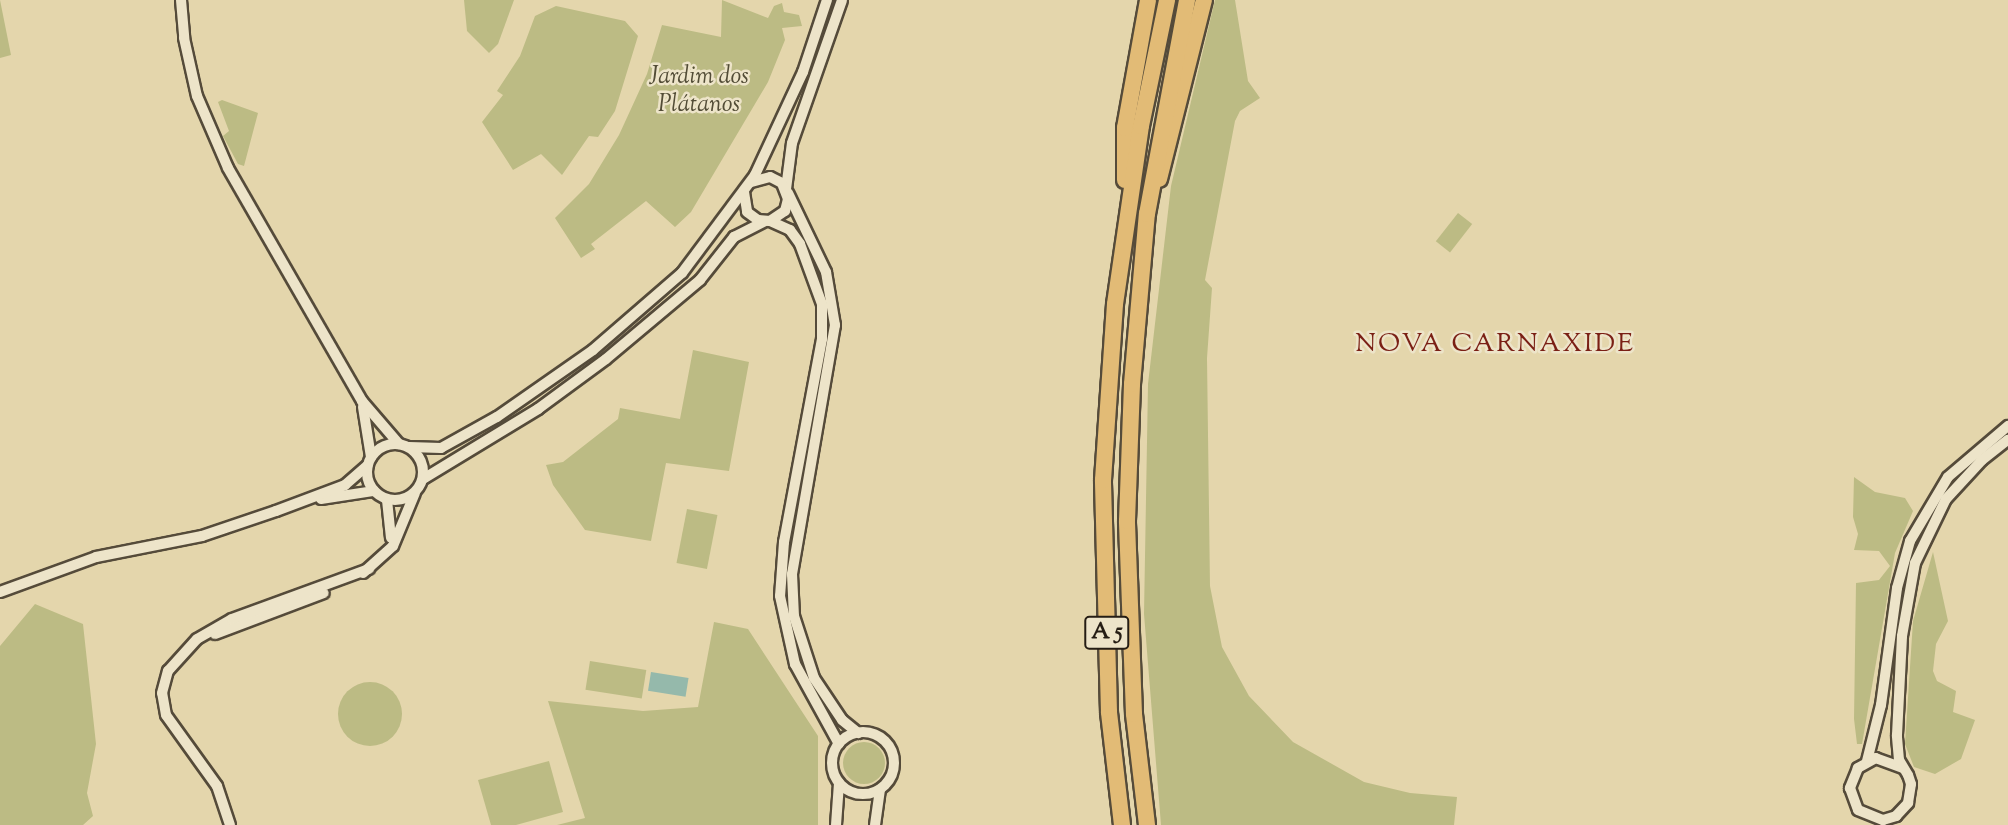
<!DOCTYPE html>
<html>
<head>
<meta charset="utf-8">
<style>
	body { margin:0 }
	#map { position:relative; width:2008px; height:825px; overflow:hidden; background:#e4d6ac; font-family:"Sorts Mill Goudy",serif }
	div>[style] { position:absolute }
	.green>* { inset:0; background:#bcbb84; transform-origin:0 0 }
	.round { border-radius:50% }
	.water>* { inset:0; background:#95b9ab; transform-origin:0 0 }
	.roads { filter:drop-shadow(2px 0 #554b3a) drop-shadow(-2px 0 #554b3a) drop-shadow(0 2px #554b3a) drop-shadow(0 -2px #554b3a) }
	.minor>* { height:10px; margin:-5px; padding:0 5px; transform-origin:5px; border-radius:5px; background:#ede4c9 }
	.minor>.ring { margin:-5px; padding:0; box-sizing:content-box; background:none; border:10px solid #ede4c9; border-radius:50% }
	.highway>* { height:16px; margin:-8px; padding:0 8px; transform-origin:8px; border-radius:8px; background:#e2bb76 }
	span { translate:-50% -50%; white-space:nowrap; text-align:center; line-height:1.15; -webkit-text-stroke:5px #ede4c9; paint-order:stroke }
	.shield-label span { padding:2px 5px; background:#ede4c9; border:2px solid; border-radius:5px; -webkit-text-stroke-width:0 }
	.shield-label { font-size:23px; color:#251d14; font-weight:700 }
	.park-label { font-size:24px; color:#524c36; font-style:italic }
	.neighbourhood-label { font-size:26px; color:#7a1f14; letter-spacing:2px }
</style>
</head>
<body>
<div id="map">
	<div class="green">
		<i style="clip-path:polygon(0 0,11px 55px,0 58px)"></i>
		<i style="clip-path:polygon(464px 0,514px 0,498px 44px,489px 53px,467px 31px)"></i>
		<i style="clip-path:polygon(722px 0,768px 18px,774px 6px,782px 3px,784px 12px,799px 15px,802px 26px,782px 28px,785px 40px,768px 82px,691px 212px,675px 227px,646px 201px,591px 244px,595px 249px,581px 258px,555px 218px,589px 184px,619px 135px,647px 74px,662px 25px,721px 37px)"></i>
		<i style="clip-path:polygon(1215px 0,1235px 0,1248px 81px,1260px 98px,1240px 111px,1235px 121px,1205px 280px,1212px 288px,1207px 358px,1210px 586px,1222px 647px,1249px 696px,1293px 742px,1364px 782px,1410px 793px,1457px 797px,1454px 825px,1161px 825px,1144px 614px,1148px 384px,1171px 186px)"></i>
		<i style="clip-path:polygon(556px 6px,625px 21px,638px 36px,615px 111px,598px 137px,589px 136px,562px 175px,541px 154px,513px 170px,482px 122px,503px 95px,497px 91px,520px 56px,535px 16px)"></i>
		<i style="clip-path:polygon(222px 100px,258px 113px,244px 166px,238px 164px,223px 136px,229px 131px,218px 102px)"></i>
		<i style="left:1458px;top:213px;width:18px;height:36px;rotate:38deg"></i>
		<i style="clip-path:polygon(693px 350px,749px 362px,729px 471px,666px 463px,651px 541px,585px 530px,553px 485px,546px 465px,563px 462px,618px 419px,620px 408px,680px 419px)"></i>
		<i style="clip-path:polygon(1854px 477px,1875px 492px,1905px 498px,1913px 511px,1895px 553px,1862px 744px,1857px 744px,1854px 719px,1856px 583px,1879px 580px,1890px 566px,1879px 551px,1854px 550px,1858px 534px,1853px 517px)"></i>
		<i style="left:687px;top:509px;width:31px;height:55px;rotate:11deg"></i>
		<i style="clip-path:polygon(1933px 552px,1948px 621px,1936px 644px,1933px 671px,1937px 681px,1956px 691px,1953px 712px,1975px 720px,1961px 759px,1935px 774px,1914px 767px,1905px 744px,1913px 621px)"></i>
		<i style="clip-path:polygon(35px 604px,83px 624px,96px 744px,87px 793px,93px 816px,83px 825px,0 825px,0 646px)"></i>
		<i style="clip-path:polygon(714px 622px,748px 629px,818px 736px,818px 825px,557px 825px,585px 818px,548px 701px,643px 711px,698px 707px)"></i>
		<i style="left:590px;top:661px;width:57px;height:29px;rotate:9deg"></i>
		<i class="round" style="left:338px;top:682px;width:64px;height:64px"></i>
		<i class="round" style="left:843px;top:742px;width:42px;height:42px"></i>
		<i style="clip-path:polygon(549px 761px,563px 812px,516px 825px,491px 825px,478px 780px)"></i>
	</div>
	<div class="water">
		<i style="left:651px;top:672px;width:38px;height:19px;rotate:9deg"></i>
	</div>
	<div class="roads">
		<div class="minor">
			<i style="left:181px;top:0;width:38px;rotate:85deg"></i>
			<i style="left:184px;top:38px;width:59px;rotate:77.4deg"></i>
			<i style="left:197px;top:96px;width:78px;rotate:66.7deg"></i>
			<i style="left:228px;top:168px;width:269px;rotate:60.1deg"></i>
			<i style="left:362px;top:401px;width:57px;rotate:49.3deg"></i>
			<i style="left:786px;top:189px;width:46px;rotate:-82.6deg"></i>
			<i style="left:792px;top:143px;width:151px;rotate:-70.7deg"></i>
			<i style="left:744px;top:192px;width:20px;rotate:81deg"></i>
			<i style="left:747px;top:212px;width:14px;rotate:36deg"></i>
			<i style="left:758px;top:220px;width:12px;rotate:5deg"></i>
			<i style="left:770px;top:221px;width:18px;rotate:-34deg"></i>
			<i style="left:785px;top:211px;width:12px;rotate:-76deg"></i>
			<i style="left:788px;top:199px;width:17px;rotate:-111deg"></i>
			<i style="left:782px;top:183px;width:13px;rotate:-153deg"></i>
			<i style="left:770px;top:177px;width:20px;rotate:165deg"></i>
			<i style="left:788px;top:193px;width:88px;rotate:64.3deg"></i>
			<i style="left:826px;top:272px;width:54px;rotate:80.4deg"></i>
			<i style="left:835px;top:325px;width:253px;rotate:99.8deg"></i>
			<i style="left:792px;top:574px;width:42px;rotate:87.3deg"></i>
			<i style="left:794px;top:616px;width:65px;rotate:72.1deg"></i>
			<i style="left:814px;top:678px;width:50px;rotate:56.3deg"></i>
			<i style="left:842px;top:720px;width:21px;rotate:39deg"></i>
			<i style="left:770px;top:221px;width:22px;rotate:24deg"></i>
			<i style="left:790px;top:230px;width:17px;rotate:54deg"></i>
			<i style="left:800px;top:244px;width:64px;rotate:69.9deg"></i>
			<i style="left:822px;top:304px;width:35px;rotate:90deg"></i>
			<i style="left:822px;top:339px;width:207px;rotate:100.6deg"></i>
			<i style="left:784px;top:542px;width:54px;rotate:94.2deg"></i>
			<i style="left:780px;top:596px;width:70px;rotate:77.6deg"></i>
			<i style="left:795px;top:664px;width:91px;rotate:61.2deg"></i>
			<i style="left:363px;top:407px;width:51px;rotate:80.9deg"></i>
			<i class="ring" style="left:367px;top:444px;width:46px;height:46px"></i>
			<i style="left:409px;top:447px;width:32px;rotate:2deg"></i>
			<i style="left:441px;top:448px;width:64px;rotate:-29deg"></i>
			<i style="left:497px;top:417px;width:117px;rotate:-34.9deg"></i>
			<i style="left:593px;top:350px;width:118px;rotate:-40.9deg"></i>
			<i style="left:682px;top:273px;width:122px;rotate:-53.3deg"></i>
			<i style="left:755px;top:175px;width:114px;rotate:-65deg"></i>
			<i style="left:803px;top:72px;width:76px;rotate:-71.6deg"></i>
			<i style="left:423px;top:479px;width:135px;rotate:-31.3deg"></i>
			<i style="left:538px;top:409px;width:84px;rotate:-36.3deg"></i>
			<i style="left:606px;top:359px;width:123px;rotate:-40deg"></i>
			<i style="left:700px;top:280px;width:55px;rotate:-51.7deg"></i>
			<i style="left:734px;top:237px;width:35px;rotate:-27deg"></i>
			<i style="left:321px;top:499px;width:54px;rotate:-8.6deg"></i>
			<i style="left:387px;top:500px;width:38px;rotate:84deg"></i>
			<i style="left:363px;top:573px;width:40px;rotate:-42deg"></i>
			<i style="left:393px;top:546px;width:57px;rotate:-67.5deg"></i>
			<i style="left:0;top:592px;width:102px;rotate:-20deg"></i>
			<i style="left:96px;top:557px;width:108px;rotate:-11.2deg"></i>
			<i style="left:202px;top:536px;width:78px;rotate:-18.7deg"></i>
			<i style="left:276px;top:511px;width:74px;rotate:-20.6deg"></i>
			<i style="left:345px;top:485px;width:30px;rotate:-41deg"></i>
			<i style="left:215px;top:634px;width:116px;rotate:-20.6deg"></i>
			<i class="ring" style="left:832px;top:732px;width:52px;height:52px"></i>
			<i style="left:1867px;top:761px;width:58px;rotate:-76deg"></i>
			<i style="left:1881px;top:705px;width:118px;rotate:-82.2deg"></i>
			<i style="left:1897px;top:588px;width:49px;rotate:-74.5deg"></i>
			<i style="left:1910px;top:541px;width:74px;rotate:-59.3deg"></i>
			<i style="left:1948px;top:477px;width:79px;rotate:-40.4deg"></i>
			<i style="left:1903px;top:768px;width:29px;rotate:-160deg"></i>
			<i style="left:1876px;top:758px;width:21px;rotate:151deg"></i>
			<i style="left:1858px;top:768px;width:22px;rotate:112deg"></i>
			<i style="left:1850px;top:788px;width:23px;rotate:70deg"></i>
			<i style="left:1858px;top:810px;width:27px;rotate:22deg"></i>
			<i style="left:1883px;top:820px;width:14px;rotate:-17deg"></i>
			<i style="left:1896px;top:816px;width:18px;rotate:-47deg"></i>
			<i style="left:1908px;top:803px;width:19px;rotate:-81deg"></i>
			<i style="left:1911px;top:784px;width:9px;rotate:-108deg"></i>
			<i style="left:1908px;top:775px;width:17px;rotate:-121deg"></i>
			<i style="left:1899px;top:760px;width:25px;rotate:-95deg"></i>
			<i style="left:1897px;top:735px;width:99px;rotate:-87.1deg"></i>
			<i style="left:1902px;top:636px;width:74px;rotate:-79.9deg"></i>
			<i style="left:1915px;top:563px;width:71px;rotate:-64.2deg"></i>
			<i style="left:1946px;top:499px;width:53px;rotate:-47.3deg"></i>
			<i style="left:1982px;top:460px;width:33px;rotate:-38deg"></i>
			<i style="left:230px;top:825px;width:41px;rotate:-108.4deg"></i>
			<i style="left:217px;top:786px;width:87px;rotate:-125.7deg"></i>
			<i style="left:166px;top:715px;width:22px;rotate:-100deg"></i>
			<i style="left:162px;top:693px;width:23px;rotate:-75deg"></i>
			<i style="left:168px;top:671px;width:43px;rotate:-47.8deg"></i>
			<i style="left:197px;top:639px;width:40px;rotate:-29.7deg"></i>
			<i style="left:232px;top:619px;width:146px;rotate:-20.1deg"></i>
			<i style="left:836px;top:825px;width:42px;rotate:-85.9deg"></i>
			<i style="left:875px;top:825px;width:36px;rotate:-82deg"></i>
		</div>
		<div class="highway">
			<i style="left:1159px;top:179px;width:185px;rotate:-75.9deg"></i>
			<i style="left:1125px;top:180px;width:52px;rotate:-90deg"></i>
			<i style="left:1125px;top:128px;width:130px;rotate:-79.8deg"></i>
			<i style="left:1122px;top:825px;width:114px;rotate:-96.6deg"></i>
			<i style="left:1109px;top:712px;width:232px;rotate:-91.5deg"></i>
			<i style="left:1103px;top:480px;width:176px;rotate:-86.1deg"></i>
			<i style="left:1115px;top:304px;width:180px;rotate:-81.7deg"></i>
			<i style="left:1141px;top:126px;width:129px;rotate:-78.3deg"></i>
			<i style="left:1147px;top:825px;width:112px;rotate:-96.7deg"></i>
			<i style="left:1134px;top:714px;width:193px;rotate:-92.1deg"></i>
			<i style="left:1127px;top:521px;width:137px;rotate:-87.9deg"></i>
			<i style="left:1132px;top:384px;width:171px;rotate:-85deg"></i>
			<i style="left:1147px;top:214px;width:218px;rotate:-79.4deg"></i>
		</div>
	</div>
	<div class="shield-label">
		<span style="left:1107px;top:633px">A 5</span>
	</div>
	<div class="park-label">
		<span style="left:699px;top:92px">Jardim dos<br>Plátanos</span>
	</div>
	<div class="neighbourhood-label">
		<span style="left:1495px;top:345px">NOVA CARNAXIDE</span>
	</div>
</div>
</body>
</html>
